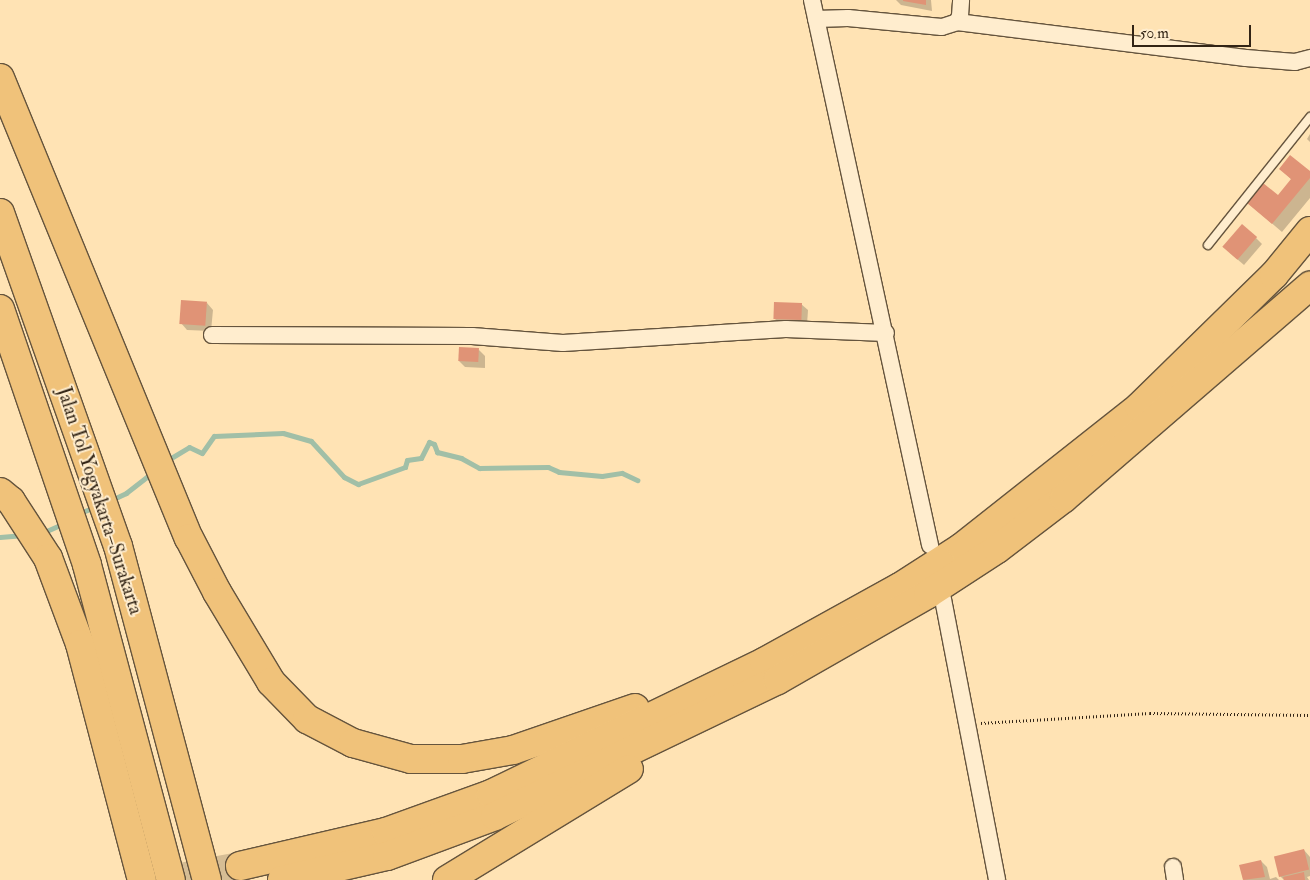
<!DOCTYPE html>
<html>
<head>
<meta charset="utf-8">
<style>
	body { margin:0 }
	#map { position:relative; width:1310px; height:880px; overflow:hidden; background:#ffe3b4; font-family:"IM FELL Double Pica",serif }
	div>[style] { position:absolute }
	.shadow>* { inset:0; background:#0003 }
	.stream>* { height:5px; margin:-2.5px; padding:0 2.5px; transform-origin:2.5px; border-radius:2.5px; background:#a1bfa7 }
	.building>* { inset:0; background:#e09376; transform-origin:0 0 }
	.motorway-tunnel>* { height:28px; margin-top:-14px; transform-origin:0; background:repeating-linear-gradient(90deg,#d6bd94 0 28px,transparent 0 42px) }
	.path>* { height:3px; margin-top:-1.5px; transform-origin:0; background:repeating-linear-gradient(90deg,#322415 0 1px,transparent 0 3.5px) }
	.roads { filter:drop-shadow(1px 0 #65543d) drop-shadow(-1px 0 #65543d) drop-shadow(0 1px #65543d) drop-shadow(0 -1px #65543d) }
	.service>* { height:8px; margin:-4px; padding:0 4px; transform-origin:4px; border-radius:4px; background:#ffedce }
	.minor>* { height:16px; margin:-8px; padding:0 8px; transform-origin:8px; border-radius:8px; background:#ffedce }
	.motorway>* { height:28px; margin:-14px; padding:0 14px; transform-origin:14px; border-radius:14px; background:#f0c27a }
	span { translate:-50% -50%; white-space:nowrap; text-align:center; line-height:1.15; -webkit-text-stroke:4px #ffedce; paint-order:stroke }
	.street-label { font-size:19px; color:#322415 }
	.scale { position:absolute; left:1132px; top:25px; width:119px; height:22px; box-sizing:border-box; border:2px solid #322415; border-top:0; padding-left:6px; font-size:15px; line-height:18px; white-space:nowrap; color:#322415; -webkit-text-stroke:4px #ffedce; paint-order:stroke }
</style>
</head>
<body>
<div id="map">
	<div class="shadow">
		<i style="clip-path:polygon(896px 0,931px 0,932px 11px,901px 5px)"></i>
		<i style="clip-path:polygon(1310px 134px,1310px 142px,1307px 139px)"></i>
		<i style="clip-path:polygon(1281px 169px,1310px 173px,1310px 198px,1282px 232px,1248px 203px,1278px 197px,1292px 180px)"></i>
		<i style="clip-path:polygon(1256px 238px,1262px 244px,1244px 265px,1230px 253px)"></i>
		<i style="clip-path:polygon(207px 303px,213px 310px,211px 331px,187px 330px,181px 323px)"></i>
		<i style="clip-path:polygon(801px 304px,808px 310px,807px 325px,780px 324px,774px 318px)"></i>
		<i style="clip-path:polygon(479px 350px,485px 356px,485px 368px,465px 367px,459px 361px)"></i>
		<i style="clip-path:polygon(1304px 850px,1310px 857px,1310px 876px,1307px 877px,1309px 880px,1284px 880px,1280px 876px)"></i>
		<i style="clip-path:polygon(1261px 861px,1267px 867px,1270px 879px,1276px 877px,1279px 880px,1244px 880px,1241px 866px)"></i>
	</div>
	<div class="stream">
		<i style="left:166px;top:461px;width:27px;rotate:-31deg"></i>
		<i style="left:189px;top:447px;width:14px;rotate:25deg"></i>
		<i style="left:202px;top:453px;width:21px;rotate:-55deg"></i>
		<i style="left:214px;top:436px;width:69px;rotate:-2.5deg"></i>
		<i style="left:283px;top:433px;width:29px;rotate:16deg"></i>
		<i style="left:311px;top:441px;width:49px;rotate:47.5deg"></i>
		<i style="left:344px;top:477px;width:16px;rotate:27deg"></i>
		<i style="left:358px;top:484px;width:50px;rotate:-19.9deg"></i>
		<i style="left:405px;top:467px;width:7px;rotate:-74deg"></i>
		<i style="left:407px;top:460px;width:14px;rotate:-8deg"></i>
		<i style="left:421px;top:458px;width:18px;rotate:-63deg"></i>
		<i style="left:429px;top:442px;width:5px;rotate:22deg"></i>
		<i style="left:434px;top:444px;width:9px;rotate:69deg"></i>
		<i style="left:437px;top:452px;width:25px;rotate:14deg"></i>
		<i style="left:461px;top:458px;width:21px;rotate:29deg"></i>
		<i style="left:479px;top:468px;width:69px;rotate:-0.8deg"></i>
		<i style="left:548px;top:467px;width:12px;rotate:24deg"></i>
		<i style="left:559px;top:472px;width:43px;rotate:5.3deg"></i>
		<i style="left:602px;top:476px;width:20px;rotate:-9deg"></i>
		<i style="left:622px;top:473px;width:17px;rotate:25deg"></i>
		<i style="left:109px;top:501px;width:19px;rotate:-25deg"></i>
		<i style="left:126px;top:493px;width:33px;rotate:-38deg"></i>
		<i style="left:77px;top:514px;width:19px;rotate:-21deg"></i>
		<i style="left:42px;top:533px;width:24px;rotate:-24deg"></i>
		<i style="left:0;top:537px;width:21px;rotate:-5deg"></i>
	</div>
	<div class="building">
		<i style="clip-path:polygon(903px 0,926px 0,926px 5px,903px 1px)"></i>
		<i style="clip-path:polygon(1290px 155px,1310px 171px,1310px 178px,1272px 224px,1247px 203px,1263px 183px,1278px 195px,1291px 179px,1279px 169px)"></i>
		<i style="left:1242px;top:224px;width:20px;height:30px;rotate:41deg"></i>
		<i style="left:181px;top:300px;width:26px;height:24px;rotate:4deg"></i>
		<i style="left:774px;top:302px;width:28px;height:17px;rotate:2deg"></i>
		<i style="left:459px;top:347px;width:20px;height:14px;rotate:3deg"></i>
		<i style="left:1304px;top:849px;width:21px;height:31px;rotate:76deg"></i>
		<i style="clip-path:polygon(1261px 860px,1265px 877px,1243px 880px,1239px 865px)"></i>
		<i style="clip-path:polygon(1304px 872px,1305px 880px,1284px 880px,1283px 877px)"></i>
	</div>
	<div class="motorway-tunnel">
		<i style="left:164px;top:880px;width:77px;rotate:-10.4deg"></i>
	</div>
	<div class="path">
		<i style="left:981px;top:723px;width:169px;rotate:-3.4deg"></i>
		<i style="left:1150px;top:713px;width:160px;rotate:0.7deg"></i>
	</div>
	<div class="roads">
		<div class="service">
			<i style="left:1208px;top:245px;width:164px;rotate:-51.4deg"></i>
		</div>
		<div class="minor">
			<i style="left:812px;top:0;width:558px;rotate:77.78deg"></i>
			<i style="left:816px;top:19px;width:32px;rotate:-2deg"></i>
			<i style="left:848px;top:18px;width:94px;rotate:5.5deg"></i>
			<i style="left:942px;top:27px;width:16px;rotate:-18deg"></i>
			<i style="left:957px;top:22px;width:7px;rotate:-63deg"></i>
			<i style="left:960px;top:16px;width:16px;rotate:-86deg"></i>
			<i style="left:957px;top:22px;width:291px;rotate:7.1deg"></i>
			<i style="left:1246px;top:58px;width:49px;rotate:4.7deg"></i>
			<i style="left:1295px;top:62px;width:16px;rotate:-15deg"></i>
			<i style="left:212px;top:335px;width:260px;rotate:0.2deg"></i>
			<i style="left:472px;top:336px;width:91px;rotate:4.4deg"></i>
			<i style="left:563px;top:343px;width:223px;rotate:-3.6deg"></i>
			<i style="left:786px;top:329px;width:100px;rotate:2.3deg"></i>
			<i style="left:943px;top:599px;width:286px;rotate:79.1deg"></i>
			<i style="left:1173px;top:867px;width:13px;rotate:81deg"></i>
		</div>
		<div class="motorway">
			<i style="left:0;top:78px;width:497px;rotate:67.7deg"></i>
			<i style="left:189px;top:538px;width:61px;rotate:62.6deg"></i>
			<i style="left:217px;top:592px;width:105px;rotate:59deg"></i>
			<i style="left:271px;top:682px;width:52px;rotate:45.8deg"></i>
			<i style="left:307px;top:719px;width:52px;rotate:27.6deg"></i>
			<i style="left:353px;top:743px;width:60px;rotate:15.4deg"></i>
			<i style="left:411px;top:759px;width:51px"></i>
			<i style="left:462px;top:759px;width:52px;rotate:-10deg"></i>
			<i style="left:513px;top:750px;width:129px;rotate:-19deg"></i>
			<i style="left:0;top:213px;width:353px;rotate:70.5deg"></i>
			<i style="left:118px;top:546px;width:346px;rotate:75.1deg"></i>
			<i style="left:0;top:309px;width:270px;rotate:71.2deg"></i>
			<i style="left:87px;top:565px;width:326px;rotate:75.1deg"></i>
			<i style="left:0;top:492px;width:14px;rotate:39deg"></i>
			<i style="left:11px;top:501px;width:68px;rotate:57deg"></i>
			<i style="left:48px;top:558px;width:92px;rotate:69.6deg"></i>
			<i style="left:80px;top:644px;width:244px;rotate:75.3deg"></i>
			<i style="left:240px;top:866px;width:150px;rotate:-13.1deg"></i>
			<i style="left:386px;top:832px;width:112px;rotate:-19.9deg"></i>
			<i style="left:491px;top:794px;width:303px;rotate:-25.8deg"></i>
			<i style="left:764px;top:662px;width:155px;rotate:-28.9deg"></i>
			<i style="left:900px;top:587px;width:74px;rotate:-32.8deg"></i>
			<i style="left:962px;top:547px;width:226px;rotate:-38.3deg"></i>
			<i style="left:1139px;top:407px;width:189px;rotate:-44.4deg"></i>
			<i style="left:1274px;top:275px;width:57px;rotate:-50.7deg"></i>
			<i style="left:282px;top:880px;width:108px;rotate:-12.9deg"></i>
			<i style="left:387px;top:856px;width:115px;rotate:-20.3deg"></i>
			<i style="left:495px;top:816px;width:314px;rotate:-25.7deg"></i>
			<i style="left:778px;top:680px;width:173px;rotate:-29.8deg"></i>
			<i style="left:928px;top:594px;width:82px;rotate:-33.1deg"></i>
			<i style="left:997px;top:549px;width:84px;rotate:-37.3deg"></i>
			<i style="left:1064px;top:498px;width:325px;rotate:-40.8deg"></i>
			<i style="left:447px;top:880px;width:213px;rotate:-31.4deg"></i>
		</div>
	</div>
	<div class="street-label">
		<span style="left:99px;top:501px;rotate:72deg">Jalan Tol Yogyakarta–Surakarta</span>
	</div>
	<div class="scale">50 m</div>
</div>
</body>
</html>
